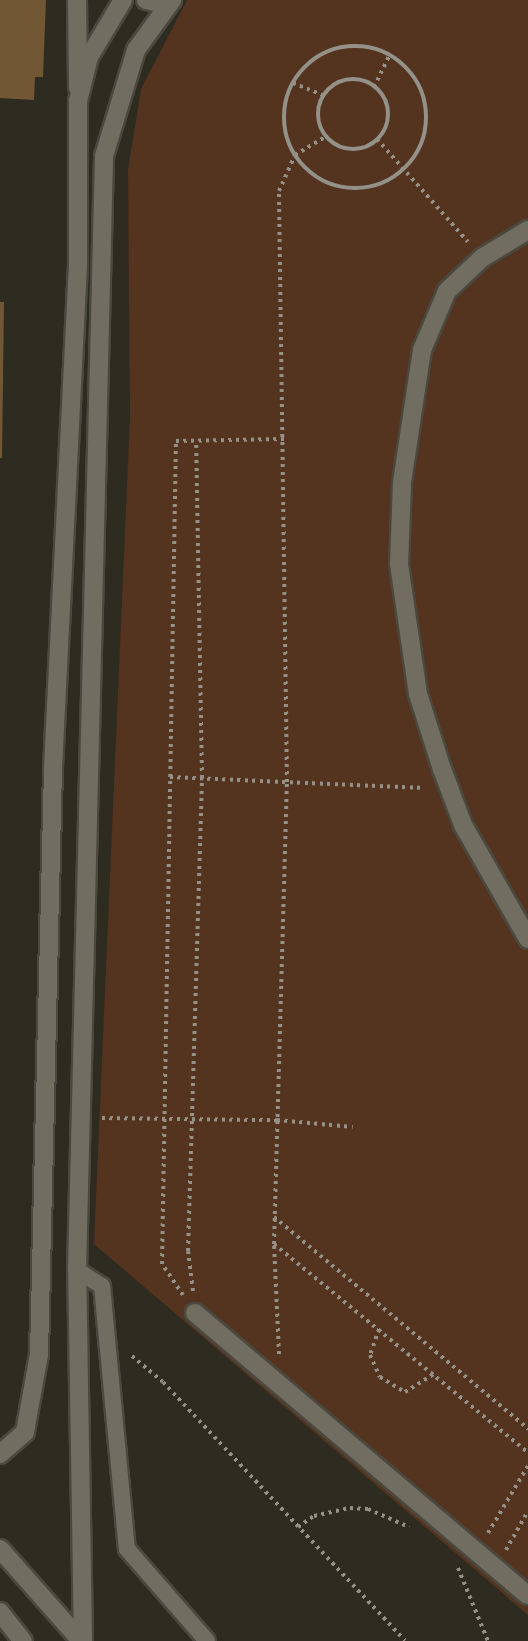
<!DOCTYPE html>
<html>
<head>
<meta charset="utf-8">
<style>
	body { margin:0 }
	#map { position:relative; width:528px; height:1641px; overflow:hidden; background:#2e2b20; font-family:Jost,sans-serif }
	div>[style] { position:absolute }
	.green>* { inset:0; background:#54341f }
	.building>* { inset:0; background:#725734 }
	.path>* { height:4px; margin-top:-2px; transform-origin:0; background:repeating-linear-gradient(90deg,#939188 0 3px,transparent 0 7.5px) }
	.path>.ring { margin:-2px; padding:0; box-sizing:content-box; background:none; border:4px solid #939188; border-radius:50% }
	.roads { filter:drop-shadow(2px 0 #4b493f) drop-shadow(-2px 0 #4b493f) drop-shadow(0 2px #4b493f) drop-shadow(0 -2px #4b493f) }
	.service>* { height:16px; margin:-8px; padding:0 8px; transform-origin:8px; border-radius:8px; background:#716e61 }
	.pedestrian>* { height:18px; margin:-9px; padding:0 9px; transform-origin:9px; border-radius:9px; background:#716e61 }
	.minor>* { height:18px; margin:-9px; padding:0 9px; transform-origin:9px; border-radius:9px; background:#716e61 }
	.tertiary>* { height:18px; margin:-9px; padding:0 9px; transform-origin:9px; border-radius:9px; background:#716e61 }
	.secondary>* { height:18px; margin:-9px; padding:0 9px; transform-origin:9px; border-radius:9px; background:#716e61 }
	span { translate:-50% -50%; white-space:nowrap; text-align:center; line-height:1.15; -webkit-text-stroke:4.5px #14130e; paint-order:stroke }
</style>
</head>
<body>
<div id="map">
	<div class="green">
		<i style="clip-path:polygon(187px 0,528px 0,528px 1615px,94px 1244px,130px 417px,128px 170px,141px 89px)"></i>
	</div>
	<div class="building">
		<i style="clip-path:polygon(0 0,46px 0,43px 77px,35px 77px,34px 100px,0 98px)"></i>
		<i style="clip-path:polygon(0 302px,4px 302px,2px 458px,0 458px)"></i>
	</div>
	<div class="path">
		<i class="ring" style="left:284px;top:46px;width:138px;height:138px"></i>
		<i class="ring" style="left:318px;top:79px;width:66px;height:66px"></i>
		<i style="left:293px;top:83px;width:32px;rotate:22deg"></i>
		<i style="left:374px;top:87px;width:37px;rotate:-64deg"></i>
		<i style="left:377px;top:139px;width:137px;rotate:48.5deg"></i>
		<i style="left:170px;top:777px;width:255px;rotate:2.5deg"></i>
		<i style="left:102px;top:1118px;width:175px;rotate:0.7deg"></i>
		<i style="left:277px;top:1120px;width:76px;rotate:5.3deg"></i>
		<i style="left:274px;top:1217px;width:331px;rotate:39.8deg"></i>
		<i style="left:274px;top:1244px;width:329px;rotate:39.4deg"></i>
		<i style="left:193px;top:1291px;width:40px;rotate:-97.1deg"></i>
		<i style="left:188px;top:1251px;width:473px;rotate:-88.3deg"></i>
		<i style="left:202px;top:778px;width:335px;rotate:-91deg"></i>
		<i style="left:183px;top:1295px;width:37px;rotate:-124deg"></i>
		<i style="left:162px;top:1264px;width:823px;rotate:-89.03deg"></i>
		<i style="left:176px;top:441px;width:108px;rotate:-1.1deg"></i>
		<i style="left:379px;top:1329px;width:28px;rotate:109deg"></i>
		<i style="left:370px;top:1355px;width:24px;rotate:66deg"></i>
		<i style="left:380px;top:1377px;width:29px;rotate:31deg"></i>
		<i style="left:405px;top:1392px;width:34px;rotate:-32deg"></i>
		<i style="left:279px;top:1354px;width:110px;rotate:-92.6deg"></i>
		<i style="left:274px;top:1244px;width:462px;rotate:-88.4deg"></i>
		<i style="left:287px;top:782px;width:591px;rotate:-90.78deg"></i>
		<i style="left:279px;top:191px;width:39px;rotate:-66deg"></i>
		<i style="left:295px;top:155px;width:37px;rotate:-31deg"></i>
		<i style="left:132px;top:1356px;width:40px;rotate:40deg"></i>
		<i style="left:163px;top:1382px;width:354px;rotate:46.9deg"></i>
		<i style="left:298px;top:1527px;width:19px;rotate:-35deg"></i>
		<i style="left:314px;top:1516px;width:37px;rotate:-13deg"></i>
		<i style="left:350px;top:1508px;width:18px;rotate:3deg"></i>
		<i style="left:368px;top:1509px;width:45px;rotate:23.7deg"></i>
		<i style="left:488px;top:1533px;width:78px;rotate:-59.2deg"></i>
		<i style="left:506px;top:1550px;width:45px;rotate:-60.6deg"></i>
		<i style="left:458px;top:1568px;width:79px;rotate:67.7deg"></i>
	</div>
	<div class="roads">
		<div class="service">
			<i style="left:77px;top:1270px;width:30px;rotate:33deg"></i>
			<i style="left:102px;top:1286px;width:264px;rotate:84.6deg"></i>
			<i style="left:127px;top:1549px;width:122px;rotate:49deg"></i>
		</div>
		<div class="pedestrian">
			<i style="left:528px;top:230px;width:54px;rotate:148.7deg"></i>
			<i style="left:482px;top:258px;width:48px;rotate:136.7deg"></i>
			<i style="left:447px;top:291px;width:64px;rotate:113deg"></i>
			<i style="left:422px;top:350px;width:134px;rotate:98.6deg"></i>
			<i style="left:402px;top:483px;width:81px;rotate:92.1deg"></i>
			<i style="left:399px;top:564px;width:131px;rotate:81.7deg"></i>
			<i style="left:418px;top:694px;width:79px;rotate:72.3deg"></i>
			<i style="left:442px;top:769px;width:60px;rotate:69.4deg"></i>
			<i style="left:463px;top:825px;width:131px;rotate:60.3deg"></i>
			<i style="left:195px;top:1313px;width:436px;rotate:40.3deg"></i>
		</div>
		<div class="minor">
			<i style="left:77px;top:0;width:88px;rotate:89.3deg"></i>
		</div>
		<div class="tertiary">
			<i style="left:146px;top:0;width:23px;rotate:13deg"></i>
			<i style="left:0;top:1454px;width:33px;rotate:-41deg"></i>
			<i style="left:25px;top:1432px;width:79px;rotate:-79.8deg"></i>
			<i style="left:39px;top:1354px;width:586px;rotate:-88.63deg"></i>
			<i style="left:53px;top:768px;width:505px;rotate:-87.16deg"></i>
			<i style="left:78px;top:264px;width:163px;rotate:-90deg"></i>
			<i style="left:78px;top:101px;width:45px;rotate:-76deg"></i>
			<i style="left:89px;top:57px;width:66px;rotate:-59.2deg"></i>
			<i style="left:83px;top:1641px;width:371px;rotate:-90.9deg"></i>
			<i style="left:77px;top:1270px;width:1114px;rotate:-88.61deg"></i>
			<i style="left:104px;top:156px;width:111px;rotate:-73.2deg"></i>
			<i style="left:136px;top:50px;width:62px;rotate:-54.2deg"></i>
		</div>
		<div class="secondary">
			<i style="left:0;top:1549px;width:123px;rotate:48.6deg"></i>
			<i style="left:0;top:1612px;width:37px;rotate:52deg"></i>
		</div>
	</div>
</div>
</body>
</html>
